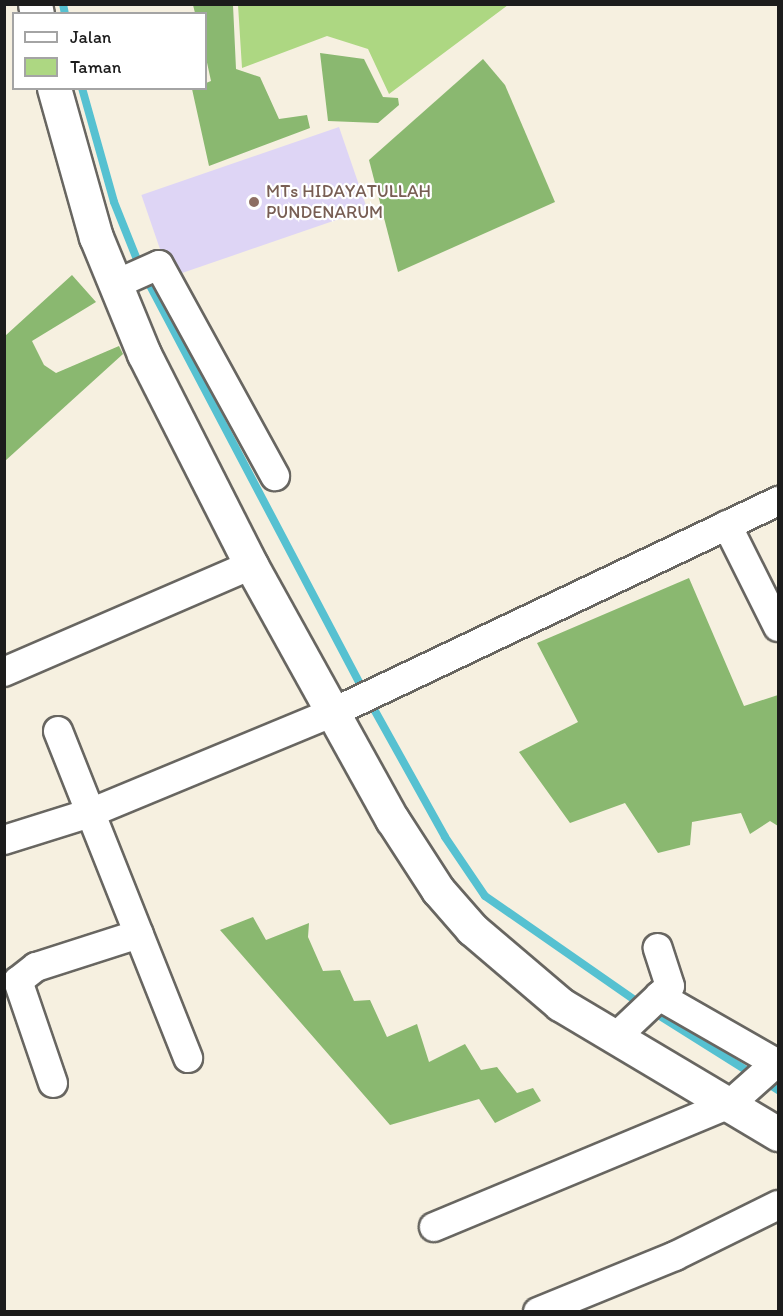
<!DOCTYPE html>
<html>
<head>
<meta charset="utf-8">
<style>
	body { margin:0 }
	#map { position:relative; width:783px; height:1316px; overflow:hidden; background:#f6f0e0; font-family:Itim,sans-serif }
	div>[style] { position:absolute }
	.built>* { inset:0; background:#ded5f5; transform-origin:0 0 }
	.green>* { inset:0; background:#add782 }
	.forest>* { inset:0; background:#8ab870 }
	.stream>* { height:8px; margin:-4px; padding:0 4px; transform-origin:4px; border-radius:4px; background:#56c1d1 }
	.roads { filter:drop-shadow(2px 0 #686661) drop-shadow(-2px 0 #686661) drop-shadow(0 2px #686661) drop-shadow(0 -2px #686661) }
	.street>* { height:28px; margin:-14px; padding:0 14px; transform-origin:14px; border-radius:14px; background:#fff }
	.secondary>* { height:33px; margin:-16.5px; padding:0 16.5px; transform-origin:16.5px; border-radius:16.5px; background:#fff }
	.dots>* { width:16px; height:16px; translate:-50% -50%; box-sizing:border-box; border:3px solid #fff; border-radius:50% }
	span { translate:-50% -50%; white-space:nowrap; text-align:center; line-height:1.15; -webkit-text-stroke:4.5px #fff; paint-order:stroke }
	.education-label { font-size:18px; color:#785e54 }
	.left { translate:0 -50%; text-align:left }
	.frame { position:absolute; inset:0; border:6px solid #1c1c1c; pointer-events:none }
	.legend { position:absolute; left:12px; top:12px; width:195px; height:78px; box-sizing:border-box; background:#fff; border:2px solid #a4a4a4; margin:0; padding:8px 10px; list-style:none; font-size:18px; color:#1c1c1c }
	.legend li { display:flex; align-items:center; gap:12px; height:30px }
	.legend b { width:30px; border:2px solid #a4a4a4 }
</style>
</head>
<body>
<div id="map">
	<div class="built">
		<i style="left:339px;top:127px;width:87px;height:209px;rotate:71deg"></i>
	</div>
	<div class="green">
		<i style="clip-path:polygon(508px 5px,389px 94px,368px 49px,327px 36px,242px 68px,238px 5px)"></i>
	</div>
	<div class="forest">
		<i style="clip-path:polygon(193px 5px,233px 5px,236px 69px,260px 77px,279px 119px,307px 115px,310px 128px,209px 166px,192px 89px,206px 88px,206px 83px,211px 81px,206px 58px,206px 14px,195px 13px)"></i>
		<i style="clip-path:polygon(320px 53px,364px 59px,383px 97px,398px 98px,399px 105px,378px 123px,328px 121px)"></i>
		<i style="clip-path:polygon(483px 59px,505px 85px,555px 202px,398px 272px,369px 160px)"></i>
		<i style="clip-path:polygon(72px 275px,96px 302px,32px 341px,44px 365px,56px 373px,119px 346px,123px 354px,5px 461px,5px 336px)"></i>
		<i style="clip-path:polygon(689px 578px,744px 706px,778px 695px,778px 826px,770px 821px,750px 834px,741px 813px,692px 822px,690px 845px,658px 853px,625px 803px,570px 823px,519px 752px,578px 722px,537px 643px)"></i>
		<i style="clip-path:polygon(253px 917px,266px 940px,309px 923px,308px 937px,323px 971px,340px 970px,354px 1001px,370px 1000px,387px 1037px,417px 1024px,429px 1062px,465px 1044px,481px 1070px,497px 1067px,517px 1093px,533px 1088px,541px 1101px,495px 1123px,479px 1099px,390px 1125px,220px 930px)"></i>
	</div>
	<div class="stream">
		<i style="left:63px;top:4px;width:10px;rotate:79deg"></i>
		<i style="left:82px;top:88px;width:118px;rotate:74.3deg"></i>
		<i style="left:114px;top:202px;width:70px;rotate:68.2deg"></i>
		<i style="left:146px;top:278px;width:467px;rotate:62.2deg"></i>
		<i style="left:370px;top:702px;width:154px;rotate:60.9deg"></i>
		<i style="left:445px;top:837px;width:71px;rotate:55.9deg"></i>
		<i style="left:485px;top:896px;width:191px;rotate:34.8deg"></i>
		<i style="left:652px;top:1011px;width:120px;rotate:32.1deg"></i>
		<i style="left:764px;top:1081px;width:17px;rotate:33deg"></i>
	</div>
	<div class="roads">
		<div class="street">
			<i style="left:114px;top:285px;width:49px;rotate:-24deg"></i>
			<i style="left:159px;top:265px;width:241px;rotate:61.2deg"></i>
			<i style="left:727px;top:525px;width:114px;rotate:63.4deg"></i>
			<i style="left:4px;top:672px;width:269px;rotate:-23.4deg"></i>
			<i style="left:58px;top:731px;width:352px;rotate:68.3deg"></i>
			<i style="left:4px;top:840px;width:90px;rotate:-17.4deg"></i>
			<i style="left:90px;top:813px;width:264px;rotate:-22.5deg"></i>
			<i style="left:334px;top:712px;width:492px;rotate:-25.4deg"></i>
			<i style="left:616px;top:1037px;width:74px;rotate:-43.4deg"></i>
			<i style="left:670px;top:986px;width:40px;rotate:-108deg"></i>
			<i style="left:53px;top:1083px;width:108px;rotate:-108.9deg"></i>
			<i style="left:18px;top:981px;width:23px;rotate:-38deg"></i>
			<i style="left:36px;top:967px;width:108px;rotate:-17.8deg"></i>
			<i style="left:434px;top:1227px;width:321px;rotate:-22.6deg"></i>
			<i style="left:730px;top:1104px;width:62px;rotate:-41.7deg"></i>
			<i style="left:776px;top:1063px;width:135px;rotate:-150.2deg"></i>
			<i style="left:538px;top:1312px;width:148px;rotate:-22.2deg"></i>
			<i style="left:675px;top:1256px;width:115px;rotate:-26.3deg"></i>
		</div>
		<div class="secondary">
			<i style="left:35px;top:4px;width:10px;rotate:79deg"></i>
			<i style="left:54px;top:88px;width:155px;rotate:74.3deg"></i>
			<i style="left:96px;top:237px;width:126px;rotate:67.7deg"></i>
			<i style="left:144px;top:354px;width:237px;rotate:63.1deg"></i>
			<i style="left:251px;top:565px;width:291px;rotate:61deg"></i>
			<i style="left:392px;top:819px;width:85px;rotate:57.1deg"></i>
			<i style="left:438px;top:890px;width:52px;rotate:48.9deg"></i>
			<i style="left:472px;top:929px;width:116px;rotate:40.4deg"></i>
			<i style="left:560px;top:1004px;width:254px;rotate:30.8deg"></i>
		</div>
	</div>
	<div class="dots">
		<i style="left:254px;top:202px;background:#8d6e63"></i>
	</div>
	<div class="education-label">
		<span class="left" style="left:266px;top:202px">MTs HIDAYATULLAH<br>PUNDENARUM</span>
	</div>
	<div class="frame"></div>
	<ul class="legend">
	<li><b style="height:8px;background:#fff"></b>Jalan</li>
	<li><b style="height:16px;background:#add782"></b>Taman</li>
	</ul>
</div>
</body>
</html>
